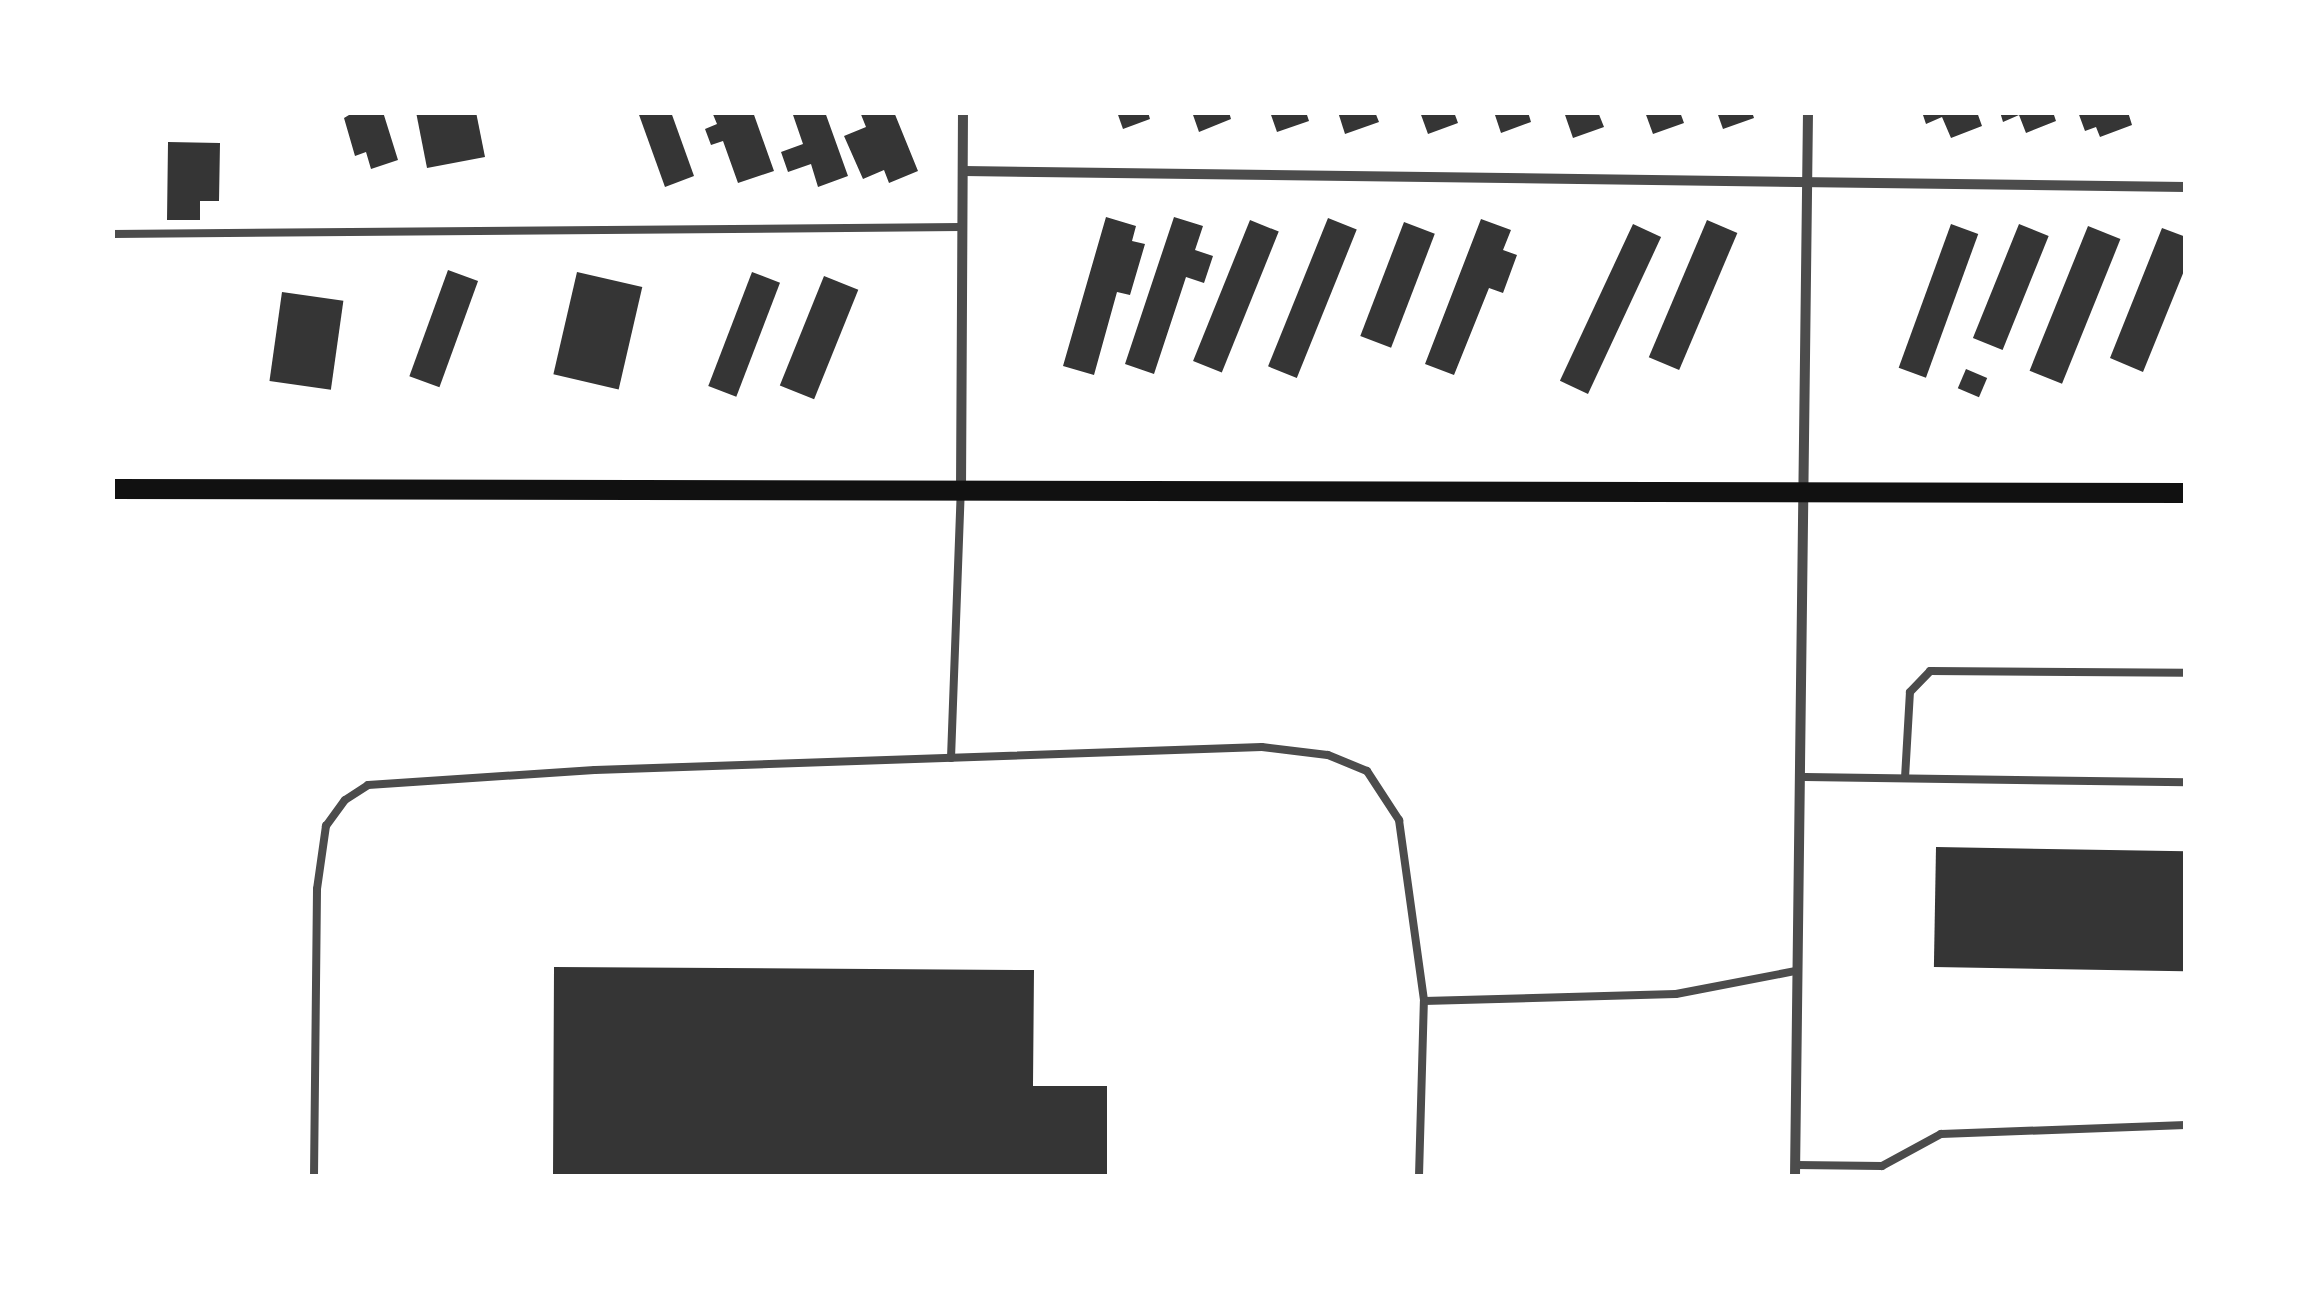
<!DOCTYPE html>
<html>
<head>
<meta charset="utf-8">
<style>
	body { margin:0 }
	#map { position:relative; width:2298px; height:1289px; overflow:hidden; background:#fff; font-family:Lato,sans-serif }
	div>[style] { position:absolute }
	.building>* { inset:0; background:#353535; transform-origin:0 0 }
	.service>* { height:8px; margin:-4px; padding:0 4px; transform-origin:4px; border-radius:4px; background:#4c4c4c }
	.minor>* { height:10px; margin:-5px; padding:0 5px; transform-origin:5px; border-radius:5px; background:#4c4c4c }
	.secondary>* { height:20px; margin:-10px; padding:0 10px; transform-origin:10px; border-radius:10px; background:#111 }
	span { translate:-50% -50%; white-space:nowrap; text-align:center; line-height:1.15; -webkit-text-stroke:8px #fff; paint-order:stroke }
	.frame { position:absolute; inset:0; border:115px solid #fff; pointer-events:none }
</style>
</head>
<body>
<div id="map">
	<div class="building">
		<i style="clip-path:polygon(354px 112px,383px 112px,398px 160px,371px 169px,366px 152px,355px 156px,344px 118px)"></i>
		<i style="clip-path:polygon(416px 112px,476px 112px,485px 157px,427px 168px)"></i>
		<i style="clip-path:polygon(638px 112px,671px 112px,694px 176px,665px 187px)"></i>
		<i style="clip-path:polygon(712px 112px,753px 112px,774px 171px,738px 183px,723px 141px,711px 145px,705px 129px,717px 124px)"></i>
		<i style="clip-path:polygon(792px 112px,825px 112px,848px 176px,818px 187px,811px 164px,788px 172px,781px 152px,803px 144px)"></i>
		<i style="clip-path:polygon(860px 112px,894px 112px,918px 171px,889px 183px,884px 170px,863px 179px,844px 136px,866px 127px)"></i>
		<i style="clip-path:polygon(1117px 112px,1148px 112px,1150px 119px,1123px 129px)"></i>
		<i style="clip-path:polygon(1192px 112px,1229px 112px,1231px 119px,1199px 132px)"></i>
		<i style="clip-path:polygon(1270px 112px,1306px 112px,1309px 121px,1277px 132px)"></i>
		<i style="clip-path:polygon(1338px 112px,1375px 112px,1379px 122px,1345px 134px)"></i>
		<i style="clip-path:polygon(1420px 112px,1454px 112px,1458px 123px,1428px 134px)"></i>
		<i style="clip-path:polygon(1494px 112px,1528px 112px,1531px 122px,1501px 133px)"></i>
		<i style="clip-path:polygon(1564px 112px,1598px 112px,1604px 127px,1573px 138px)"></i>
		<i style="clip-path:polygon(1645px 112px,1680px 112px,1684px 123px,1653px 134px)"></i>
		<i style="clip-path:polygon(1717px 112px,1752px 112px,1754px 118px,1723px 129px)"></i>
		<i style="clip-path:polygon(1922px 112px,1977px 112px,1982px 126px,1951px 138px,1942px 117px,1926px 124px)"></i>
		<i style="clip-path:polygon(2000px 112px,2053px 112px,2056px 121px,2026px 133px,2019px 115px,2003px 122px)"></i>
		<i style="clip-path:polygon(2078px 112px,2128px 112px,2132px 125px,2100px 137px,2096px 127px,2085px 131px)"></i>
		<i style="clip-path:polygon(168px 142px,220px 143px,219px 201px,200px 201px,200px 220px,167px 220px)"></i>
		<i style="clip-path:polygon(1106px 217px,1136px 226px,1132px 241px,1145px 244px,1130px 295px,1117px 292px,1094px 375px,1063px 366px)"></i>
		<i style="clip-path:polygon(1174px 217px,1203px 226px,1195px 250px,1213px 256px,1204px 283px,1186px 277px,1154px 374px,1125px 364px)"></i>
		<i style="left:1328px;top:218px;width:31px;height:160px;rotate:22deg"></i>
		<i style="clip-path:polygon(1481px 219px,1511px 230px,1503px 250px,1517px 255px,1503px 293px,1489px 288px,1454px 375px,1425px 364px)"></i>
		<i style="left:1250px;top:220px;width:31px;height:152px;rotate:22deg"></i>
		<i style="left:1707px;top:220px;width:33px;height:149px;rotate:23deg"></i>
		<i style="left:1404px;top:222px;width:33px;height:122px;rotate:21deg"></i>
		<i style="left:1633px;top:224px;width:31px;height:173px;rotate:25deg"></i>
		<i style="left:1951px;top:224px;width:29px;height:153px;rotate:20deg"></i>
		<i style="left:2019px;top:224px;width:32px;height:123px;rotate:22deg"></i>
		<i style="left:2088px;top:226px;width:35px;height:156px;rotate:22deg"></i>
		<i style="clip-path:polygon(2162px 228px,2186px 237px,2186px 266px,2143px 372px,2110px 358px)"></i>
		<i style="left:448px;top:270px;width:32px;height:113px;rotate:20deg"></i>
		<i style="left:577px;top:272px;width:67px;height:105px;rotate:13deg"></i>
		<i style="left:752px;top:272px;width:30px;height:122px;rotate:21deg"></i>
		<i style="left:824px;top:276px;width:37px;height:118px;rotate:22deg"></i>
		<i style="left:282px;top:292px;width:62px;height:90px;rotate:8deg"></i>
		<i style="left:1966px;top:369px;width:23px;height:21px;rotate:23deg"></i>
		<i style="left:1936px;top:847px;width:250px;height:120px;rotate:1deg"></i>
		<i style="clip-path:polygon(554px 967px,1034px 970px,1033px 1086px,1107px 1086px,1107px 1176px,553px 1176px)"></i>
	</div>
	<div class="service">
		<i style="left:112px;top:234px;width:849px;rotate:-0.47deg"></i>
		<i style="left:951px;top:758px;width:267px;rotate:-87.9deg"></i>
		<i style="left:1805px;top:777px;width:381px;rotate:0.8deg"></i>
		<i style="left:1905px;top:778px;width:86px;rotate:-86.7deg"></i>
		<i style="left:1910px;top:692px;width:29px;rotate:-46deg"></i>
		<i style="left:1930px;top:671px;width:256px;rotate:0.4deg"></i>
		<i style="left:1796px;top:1165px;width:86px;rotate:0.7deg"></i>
		<i style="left:1882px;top:1166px;width:67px;rotate:-28.5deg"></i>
		<i style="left:1941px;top:1134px;width:245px;rotate:-2.1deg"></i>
		<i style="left:314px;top:1176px;width:287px;rotate:-89.4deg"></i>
		<i style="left:317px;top:889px;width:64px;rotate:-81.9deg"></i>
		<i style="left:326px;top:826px;width:32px;rotate:-54deg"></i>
		<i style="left:345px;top:800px;width:27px;rotate:-33deg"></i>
		<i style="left:368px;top:785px;width:227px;rotate:-3.8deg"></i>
		<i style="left:595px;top:770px;width:667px;rotate:-1.97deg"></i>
		<i style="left:1262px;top:747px;width:66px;rotate:6.9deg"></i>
		<i style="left:1328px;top:755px;width:42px;rotate:22.3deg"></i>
		<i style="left:1367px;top:771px;width:59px;rotate:56.9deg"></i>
		<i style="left:1399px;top:820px;width:183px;rotate:82.1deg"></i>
		<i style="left:1419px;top:1176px;width:175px;rotate:-88.4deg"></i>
		<i style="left:1424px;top:1001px;width:252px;rotate:-1.6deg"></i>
		<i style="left:1676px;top:994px;width:122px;rotate:-10.9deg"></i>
	</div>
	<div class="minor">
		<i style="left:964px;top:171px;width:1222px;rotate:0.75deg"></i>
		<i style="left:961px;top:491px;width:379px;rotate:-89.7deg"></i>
		<i style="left:1795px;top:1176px;width:1064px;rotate:-89.3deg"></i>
	</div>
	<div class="secondary">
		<i style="left:112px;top:489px;width:2074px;rotate:0.11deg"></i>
	</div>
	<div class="frame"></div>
</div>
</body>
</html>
